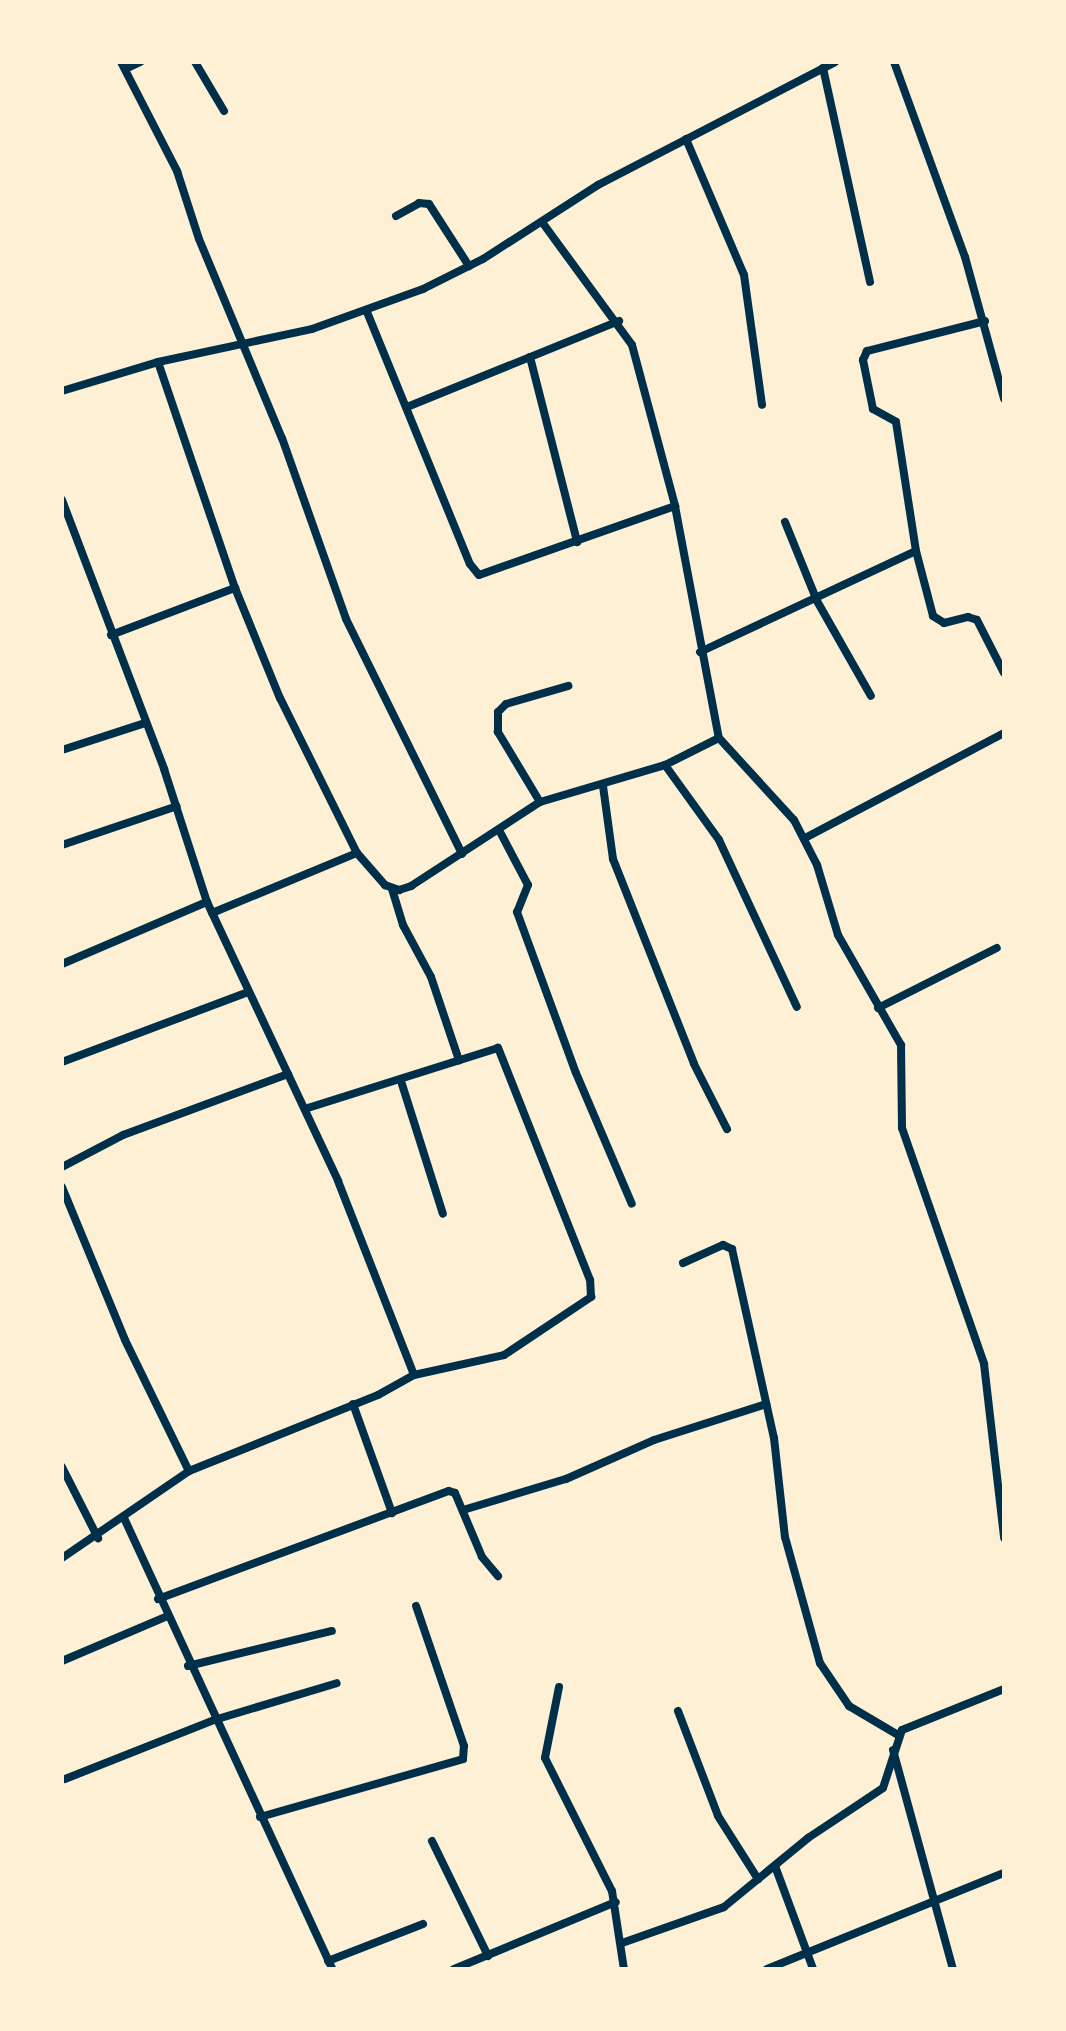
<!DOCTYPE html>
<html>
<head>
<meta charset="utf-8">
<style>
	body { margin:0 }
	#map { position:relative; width:1066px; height:2031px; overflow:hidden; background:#fdf0d5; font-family:Overpass,sans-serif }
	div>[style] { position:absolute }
	.minor>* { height:8px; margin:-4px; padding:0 4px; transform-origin:4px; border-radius:4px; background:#003049 }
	span { translate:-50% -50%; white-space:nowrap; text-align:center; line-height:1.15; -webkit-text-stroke:8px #fdf0d5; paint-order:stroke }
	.frame { position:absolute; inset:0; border:64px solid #fdf0d5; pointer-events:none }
</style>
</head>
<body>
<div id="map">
	<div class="minor">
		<i style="left:121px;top:62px;width:123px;rotate:62.8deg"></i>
		<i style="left:177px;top:171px;width:71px;rotate:72.1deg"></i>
		<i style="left:199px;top:239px;width:216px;rotate:67.4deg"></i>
		<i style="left:282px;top:438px;width:192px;rotate:70.5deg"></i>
		<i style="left:346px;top:619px;width:262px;rotate:63.7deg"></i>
		<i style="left:195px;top:62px;width:57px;rotate:59.4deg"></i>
		<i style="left:894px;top:62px;width:208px;rotate:70deg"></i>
		<i style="left:965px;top:257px;width:147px;rotate:74.6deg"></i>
		<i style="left:823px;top:68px;width:219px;rotate:77.6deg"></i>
		<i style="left:125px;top:69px;width:17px;rotate:-25deg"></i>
		<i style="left:686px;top:139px;width:148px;rotate:66.9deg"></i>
		<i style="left:744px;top:275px;width:131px;rotate:82.1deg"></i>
		<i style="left:396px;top:216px;width:26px;rotate:-29deg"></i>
		<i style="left:419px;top:203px;width:10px;rotate:6deg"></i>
		<i style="left:429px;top:204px;width:74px;rotate:57.2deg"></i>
		<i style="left:542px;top:222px;width:152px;rotate:53.8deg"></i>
		<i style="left:632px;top:345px;width:167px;rotate:75deg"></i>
		<i style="left:675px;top:506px;width:236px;rotate:79.3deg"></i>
		<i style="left:719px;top:738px;width:111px;rotate:47.6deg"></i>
		<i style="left:794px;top:820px;width:51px;rotate:62.9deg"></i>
		<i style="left:817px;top:865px;width:73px;rotate:73.3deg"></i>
		<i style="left:838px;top:935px;width:127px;rotate:60.2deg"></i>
		<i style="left:901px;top:1045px;width:83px;rotate:89.3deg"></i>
		<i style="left:902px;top:1128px;width:250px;rotate:70.8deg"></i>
		<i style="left:984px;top:1364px;width:175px;rotate:83.4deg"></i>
		<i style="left:367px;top:312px;width:272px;rotate:67.8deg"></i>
		<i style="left:470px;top:564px;width:14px;rotate:51deg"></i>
		<i style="left:479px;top:575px;width:208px;rotate:-19.4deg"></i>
		<i style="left:985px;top:321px;width:122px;rotate:165.7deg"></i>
		<i style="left:867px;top:351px;width:10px;rotate:114deg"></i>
		<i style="left:863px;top:360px;width:50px;rotate:78.5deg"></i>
		<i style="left:873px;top:409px;width:26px;rotate:29deg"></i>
		<i style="left:896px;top:422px;width:131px;rotate:81.2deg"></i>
		<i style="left:916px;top:551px;width:67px;rotate:75.3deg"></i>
		<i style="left:933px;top:616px;width:13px;rotate:32deg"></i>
		<i style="left:944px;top:623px;width:25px;rotate:-14deg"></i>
		<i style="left:968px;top:617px;width:9px;rotate:18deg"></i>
		<i style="left:977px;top:620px;width:59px;rotate:63deg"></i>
		<i style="left:530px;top:357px;width:191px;rotate:75.7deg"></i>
		<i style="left:158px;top:362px;width:239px;rotate:71.2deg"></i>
		<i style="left:235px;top:588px;width:119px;rotate:67.8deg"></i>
		<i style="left:280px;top:698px;width:173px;rotate:63.6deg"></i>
		<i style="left:357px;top:853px;width:43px;rotate:48.8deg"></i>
		<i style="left:385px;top:885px;width:15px;rotate:20deg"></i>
		<i style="left:399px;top:890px;width:13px;rotate:-18deg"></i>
		<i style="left:411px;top:886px;width:154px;rotate:-33.1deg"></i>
		<i style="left:540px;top:802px;width:130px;rotate:-16.5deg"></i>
		<i style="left:665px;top:765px;width:60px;rotate:-26.6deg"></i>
		<i style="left:62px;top:391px;width:100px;rotate:-16.8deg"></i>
		<i style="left:158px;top:362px;width:157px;rotate:-12.1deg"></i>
		<i style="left:312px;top:329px;width:118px;rotate:-19.8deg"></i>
		<i style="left:423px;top:289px;width:67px;rotate:-26.6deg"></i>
		<i style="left:483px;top:259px;width:137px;rotate:-32.8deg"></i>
		<i style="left:598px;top:185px;width:267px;rotate:-27.4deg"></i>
		<i style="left:407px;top:407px;width:229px;rotate:-22.1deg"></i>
		<i style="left:62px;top:500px;width:288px;rotate:69.2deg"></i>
		<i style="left:164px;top:769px;width:140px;rotate:72.1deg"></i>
		<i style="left:207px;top:902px;width:308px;rotate:64.8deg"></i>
		<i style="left:338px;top:1181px;width:208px;rotate:68.6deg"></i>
		<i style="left:785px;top:522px;width:85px;rotate:67.9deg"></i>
		<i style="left:817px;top:601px;width:109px;rotate:60.4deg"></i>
		<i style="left:111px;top:635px;width:133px;rotate:-20.8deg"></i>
		<i style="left:700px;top:652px;width:238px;rotate:-25.1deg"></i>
		<i style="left:62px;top:750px;width:87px;rotate:-18deg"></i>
		<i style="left:665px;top:765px;width:92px;rotate:54.2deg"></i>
		<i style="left:719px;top:840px;width:184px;rotate:65deg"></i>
		<i style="left:603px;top:786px;width:74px;rotate:82.2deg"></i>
		<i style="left:613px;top:859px;width:220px;rotate:68.4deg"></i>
		<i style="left:694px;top:1064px;width:73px;rotate:63.1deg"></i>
		<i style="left:540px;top:802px;width:82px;rotate:-121deg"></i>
		<i style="left:498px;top:732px;width:20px;rotate:-90deg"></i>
		<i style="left:498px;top:712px;width:11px;rotate:-45deg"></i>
		<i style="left:506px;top:704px;width:65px;rotate:-16.2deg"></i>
		<i style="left:499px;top:830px;width:62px;rotate:62.2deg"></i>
		<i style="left:528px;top:885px;width:29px;rotate:112deg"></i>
		<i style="left:517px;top:912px;width:171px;rotate:69.9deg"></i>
		<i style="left:576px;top:1073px;width:142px;rotate:66.9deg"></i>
		<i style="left:805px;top:838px;width:225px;rotate:-27.8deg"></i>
		<i style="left:62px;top:845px;width:121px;rotate:-18.7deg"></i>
		<i style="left:392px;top:889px;width:38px;rotate:73deg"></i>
		<i style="left:403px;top:925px;width:59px;rotate:61.7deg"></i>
		<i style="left:431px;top:977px;width:88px;rotate:71.4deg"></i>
		<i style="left:212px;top:913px;width:157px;rotate:-22.5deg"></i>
		<i style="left:62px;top:964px;width:158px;rotate:-23.2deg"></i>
		<i style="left:878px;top:1008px;width:133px;rotate:-26.8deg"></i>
		<i style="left:62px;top:1062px;width:199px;rotate:-20.6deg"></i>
		<i style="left:401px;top:1081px;width:139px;rotate:72.5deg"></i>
		<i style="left:62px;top:1167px;width:69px;rotate:-27.7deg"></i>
		<i style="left:123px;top:1135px;width:176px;rotate:-20.3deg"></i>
		<i style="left:62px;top:1187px;width:165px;rotate:67.6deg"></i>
		<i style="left:125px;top:1340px;width:146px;rotate:64deg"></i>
		<i style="left:683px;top:1263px;width:44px;rotate:-24.2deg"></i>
		<i style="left:723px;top:1245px;width:10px;rotate:24deg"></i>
		<i style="left:732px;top:1249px;width:194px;rotate:77.5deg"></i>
		<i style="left:774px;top:1438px;width:100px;rotate:83.7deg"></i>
		<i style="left:785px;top:1537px;width:131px;rotate:74.5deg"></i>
		<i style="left:820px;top:1663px;width:52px;rotate:56deg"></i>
		<i style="left:849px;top:1706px;width:57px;rotate:30.6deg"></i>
		<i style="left:353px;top:1404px;width:116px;rotate:70.3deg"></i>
		<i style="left:62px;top:1467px;width:80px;rotate:63.1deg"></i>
		<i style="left:463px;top:1510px;width:108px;rotate:-16.8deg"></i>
		<i style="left:566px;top:1479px;width:96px;rotate:-23.9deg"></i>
		<i style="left:654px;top:1440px;width:118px;rotate:-17.8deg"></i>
		<i style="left:124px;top:1518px;width:497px;rotate:65.2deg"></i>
		<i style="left:62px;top:1558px;width:154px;rotate:-34.4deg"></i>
		<i style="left:189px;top:1471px;width:204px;rotate:-21.9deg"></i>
		<i style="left:378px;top:1395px;width:41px;rotate:-29.1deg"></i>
		<i style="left:414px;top:1375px;width:92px;rotate:-12.5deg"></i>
		<i style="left:504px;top:1355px;width:105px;rotate:-33.7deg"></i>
		<i style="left:591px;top:1297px;width:17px;rotate:-93deg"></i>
		<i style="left:590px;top:1280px;width:250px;rotate:-111.6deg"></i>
		<i style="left:498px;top:1048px;width:202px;rotate:162.5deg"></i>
		<i style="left:158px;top:1599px;width:310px;rotate:-20.4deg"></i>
		<i style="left:449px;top:1491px;width:6px;rotate:18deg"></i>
		<i style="left:455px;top:1493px;width:69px;rotate:67.1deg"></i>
		<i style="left:482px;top:1557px;width:25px;rotate:50deg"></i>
		<i style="left:62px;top:1661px;width:112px;rotate:-23.1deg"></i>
		<i style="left:188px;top:1666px;width:148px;rotate:-13.7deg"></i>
		<i style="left:559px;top:1687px;width:72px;rotate:101.2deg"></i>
		<i style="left:545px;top:1758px;width:149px;rotate:63.3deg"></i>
		<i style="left:612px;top:1891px;width:79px;rotate:81.3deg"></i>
		<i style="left:678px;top:1711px;width:112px;rotate:69.1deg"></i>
		<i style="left:718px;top:1816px;width:75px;rotate:57.6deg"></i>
		<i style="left:893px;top:1750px;width:227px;rotate:74.7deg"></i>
		<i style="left:65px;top:1779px;width:160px;rotate:-21.6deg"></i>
		<i style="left:214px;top:1720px;width:128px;rotate:-16.7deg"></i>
		<i style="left:260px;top:1817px;width:211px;rotate:-15.9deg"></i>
		<i style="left:463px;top:1759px;width:13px;rotate:-86deg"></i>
		<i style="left:464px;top:1746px;width:148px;rotate:-108.9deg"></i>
		<i style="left:432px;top:1841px;width:128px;rotate:64deg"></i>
		<i style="left:775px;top:1866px;width:110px;rotate:69.7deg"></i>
		<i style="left:622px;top:1943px;width:108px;rotate:-19.4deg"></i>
		<i style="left:724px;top:1907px;width:109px;rotate:-39.4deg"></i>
		<i style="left:808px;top:1838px;width:90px;rotate:-33.7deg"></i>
		<i style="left:883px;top:1788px;width:61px;rotate:-71.9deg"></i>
		<i style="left:902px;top:1730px;width:110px;rotate:-21.9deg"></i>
		<i style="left:328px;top:1961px;width:102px;rotate:-21.3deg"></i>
		<i style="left:454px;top:1969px;width:175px;rotate:-22.5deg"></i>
		<i style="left:767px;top:1969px;width:256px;rotate:-22.1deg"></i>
	</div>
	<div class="frame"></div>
</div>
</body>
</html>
